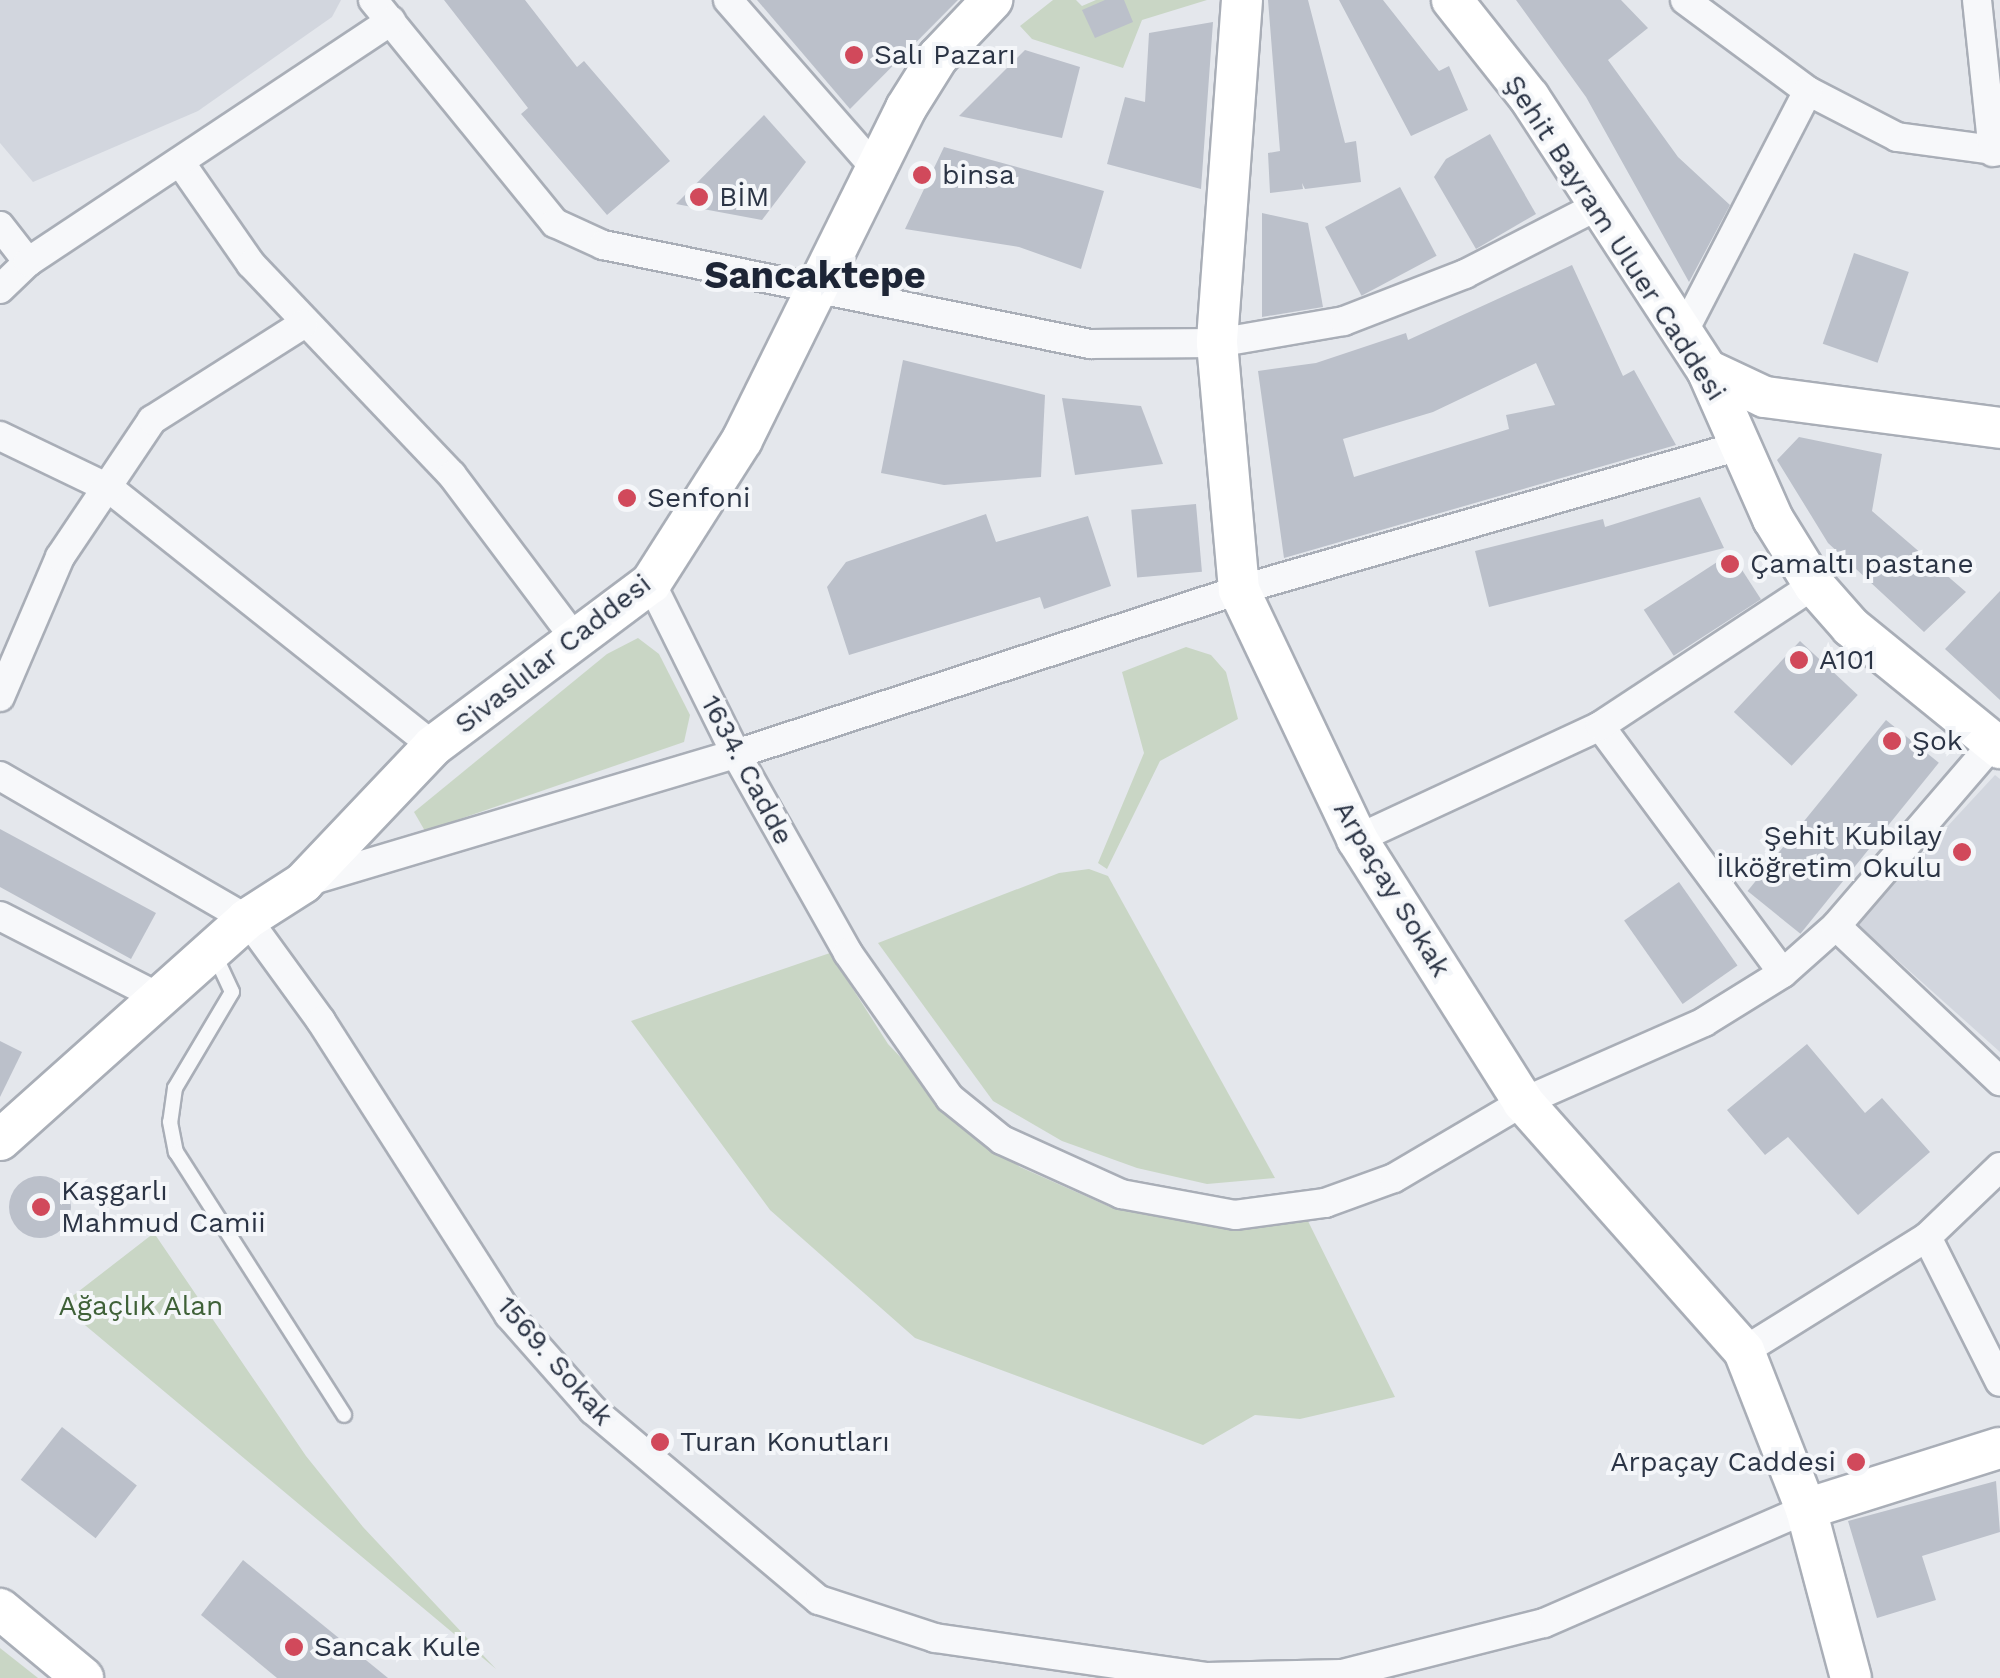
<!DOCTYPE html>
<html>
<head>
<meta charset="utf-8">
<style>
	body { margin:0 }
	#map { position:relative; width:2000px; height:1678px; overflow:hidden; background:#e4e7ec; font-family:"Work Sans",sans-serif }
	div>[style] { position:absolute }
	.built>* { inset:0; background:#d2d6de }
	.green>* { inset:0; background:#c9d6c5 }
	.building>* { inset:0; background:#bbc0ca; transform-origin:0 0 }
	.round { border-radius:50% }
	.roads { filter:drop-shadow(2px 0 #a9aeb7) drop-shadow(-2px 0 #a9aeb7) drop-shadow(0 2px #a9aeb7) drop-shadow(0 -2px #a9aeb7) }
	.lane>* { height:14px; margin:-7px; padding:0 7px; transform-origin:7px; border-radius:7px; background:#f7f8fa }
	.street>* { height:28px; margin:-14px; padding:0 14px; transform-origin:14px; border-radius:14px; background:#f7f8fa }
	.secondary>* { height:40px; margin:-20px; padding:0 20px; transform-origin:20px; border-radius:20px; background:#fff }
	.dots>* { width:28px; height:28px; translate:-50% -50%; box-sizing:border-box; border:5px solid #f4f6f9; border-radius:50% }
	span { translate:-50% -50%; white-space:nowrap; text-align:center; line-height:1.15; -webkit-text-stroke:8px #f4f6f9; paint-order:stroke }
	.poi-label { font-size:28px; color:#2b3445 }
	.left { translate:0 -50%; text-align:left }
	.right { translate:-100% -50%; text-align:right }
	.street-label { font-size:28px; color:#2b3445 }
	.park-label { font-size:28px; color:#3f6138 }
	.district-label { font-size:38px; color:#1d2536; font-weight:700 }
</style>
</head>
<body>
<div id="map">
	<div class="built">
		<i style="clip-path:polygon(0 0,341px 0,332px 17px,198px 111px,33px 182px,0 143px)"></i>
		<i style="clip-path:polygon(1995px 775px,2000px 779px,2000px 1052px,1857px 924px)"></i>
	</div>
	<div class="green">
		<i style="clip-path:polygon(1053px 0,1076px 0,1082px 6px,1096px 0,1207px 0,1142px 20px,1123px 68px,1032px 39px,1020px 26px)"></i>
		<i style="clip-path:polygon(638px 638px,659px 654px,690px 715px,684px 742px,425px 831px,414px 812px,607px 654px)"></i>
		<i style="clip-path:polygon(1186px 647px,1211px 655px,1226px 672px,1238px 719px,1160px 761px,1107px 869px,1098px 863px,1144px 753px,1122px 672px)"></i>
		<i style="clip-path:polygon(1089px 869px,1108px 876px,1275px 1178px,1207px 1184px,1137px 1168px,1062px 1141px,993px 1101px,878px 943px,1059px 873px)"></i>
		<i style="clip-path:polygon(830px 953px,888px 1044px,962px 1122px,1020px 1167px,1110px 1207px,1196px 1224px,1306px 1217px,1395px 1397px,1300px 1419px,1255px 1415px,1203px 1445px,915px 1338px,770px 1210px,631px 1021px)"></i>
		<i style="clip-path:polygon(154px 1233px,306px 1456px,363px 1527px,496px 1669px,61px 1305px)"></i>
		<i style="clip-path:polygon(0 1648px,38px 1678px,0 1678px)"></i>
	</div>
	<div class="building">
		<i style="clip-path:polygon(444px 0,525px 0,577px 67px,584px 61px,670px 161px,607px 215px,521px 114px,528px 108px)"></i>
		<i style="clip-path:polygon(757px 0,958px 0,850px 109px)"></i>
		<i style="clip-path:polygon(1105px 0,1124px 0,1133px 22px,1095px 38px,1082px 10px)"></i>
		<i style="clip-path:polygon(1268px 0,1308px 0,1345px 143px,1356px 141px,1361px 182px,1305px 189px,1302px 183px,1303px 189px,1270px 193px,1268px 153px,1280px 151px)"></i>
		<i style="clip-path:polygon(1339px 0,1383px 0,1439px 71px,1449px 66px,1468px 110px,1411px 136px)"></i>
		<i style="clip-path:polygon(1516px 0,1621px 0,1648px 28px,1608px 60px,1678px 157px,1730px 205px,1689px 282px,1586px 97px)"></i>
		<i style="clip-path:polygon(1213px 22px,1201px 189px,1107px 164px,1125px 97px,1145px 102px,1149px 33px)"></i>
		<i style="clip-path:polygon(1025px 50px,1080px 67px,1062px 138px,959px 116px)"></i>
		<i style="clip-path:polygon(764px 115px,806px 162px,762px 220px,676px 204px)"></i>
		<i style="clip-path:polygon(1490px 134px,1536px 214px,1476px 249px,1434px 177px,1446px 159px)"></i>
		<i style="clip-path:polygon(944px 147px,1104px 191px,1081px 269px,1019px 247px,905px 229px)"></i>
		<i style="left:1400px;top:187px;width:78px;height:85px;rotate:62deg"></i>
		<i style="clip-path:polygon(1262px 213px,1308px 223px,1323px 307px,1262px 317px)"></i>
		<i style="left:1854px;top:253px;width:58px;height:96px;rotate:19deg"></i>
		<i style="clip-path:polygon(evenodd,1572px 265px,1623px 376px,1634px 370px,1676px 445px,1284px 558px,1258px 371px,1316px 363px,1406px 333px,1408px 340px,1572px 265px,1536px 363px,1555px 405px,1506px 415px,1509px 429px,1354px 477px,1343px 439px,1433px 412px,1536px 363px)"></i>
		<i style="clip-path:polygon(903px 360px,1045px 395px,1041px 477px,944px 485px,881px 473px)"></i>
		<i style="clip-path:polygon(1062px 398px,1141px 406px,1163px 464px,1075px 475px)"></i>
		<i style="clip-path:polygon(1799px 437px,1882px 454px,1872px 511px,1966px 592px,1924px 632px,1828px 543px,1777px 460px)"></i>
		<i style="clip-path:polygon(1700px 497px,1724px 548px,1489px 607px,1475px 551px,1603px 519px,1605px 527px)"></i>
		<i style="left:1196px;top:504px;width:68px;height:65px;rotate:85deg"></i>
		<i style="clip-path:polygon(986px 514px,996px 542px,1088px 516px,1111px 586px,1044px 609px,1040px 597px,849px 655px,827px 587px,846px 562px)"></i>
		<i style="left:1731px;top:553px;width:55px;height:104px;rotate:57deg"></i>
		<i style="clip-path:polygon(2000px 591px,2000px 700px,1945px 649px)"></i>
		<i style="left:1800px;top:641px;width:79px;height:97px;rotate:43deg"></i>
		<i style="left:1886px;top:720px;width:68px;height:220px;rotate:39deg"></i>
		<i style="clip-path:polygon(0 829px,156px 913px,131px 959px,0 887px)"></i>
		<i style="left:1679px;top:882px;width:102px;height:67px;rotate:55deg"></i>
		<i style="clip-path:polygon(0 1041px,22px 1052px,0 1097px)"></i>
		<i style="clip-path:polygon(1807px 1044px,1865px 1113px,1882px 1098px,1930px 1152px,1858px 1215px,1788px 1137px,1765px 1155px,1727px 1110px)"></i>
		<i class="round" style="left:9px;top:1176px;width:62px;height:62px"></i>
		<i style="left:62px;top:1427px;width:95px;height:67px;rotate:38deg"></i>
		<i style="clip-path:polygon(1996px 1481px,2000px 1532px,1922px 1556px,1936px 1600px,1877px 1618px,1848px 1521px)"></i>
		<i style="clip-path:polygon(243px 1560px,388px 1678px,277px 1678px,201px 1615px)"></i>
	</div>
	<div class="roads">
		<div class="lane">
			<i style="left:213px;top:951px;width:45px;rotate:65.1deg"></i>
			<i style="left:232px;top:992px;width:112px;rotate:120.7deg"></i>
			<i style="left:175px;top:1088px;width:34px;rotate:98deg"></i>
			<i style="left:170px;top:1122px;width:31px;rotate:79deg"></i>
			<i style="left:176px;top:1152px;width:312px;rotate:57.4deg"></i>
		</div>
		<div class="street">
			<i style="left:373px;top:0;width:288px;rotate:50.8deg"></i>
			<i style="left:555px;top:223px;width:53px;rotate:24.6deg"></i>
			<i style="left:603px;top:245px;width:497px;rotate:11.5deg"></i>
			<i style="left:1090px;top:344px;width:127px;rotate:-0.5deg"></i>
			<i style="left:1217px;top:343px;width:129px;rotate:-9.8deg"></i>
			<i style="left:1344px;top:321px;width:130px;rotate:-21.2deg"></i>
			<i style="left:1465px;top:274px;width:151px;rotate:-27.2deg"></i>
			<i style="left:728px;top:0;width:225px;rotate:48.8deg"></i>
			<i style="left:1685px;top:0;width:153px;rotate:36.5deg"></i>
			<i style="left:1808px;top:91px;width:100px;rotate:27.3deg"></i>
			<i style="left:1897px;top:137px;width:104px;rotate:7.7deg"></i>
			<i style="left:1977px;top:0;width:153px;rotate:84deg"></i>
			<i style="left:180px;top:162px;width:124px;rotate:55.2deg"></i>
			<i style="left:251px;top:264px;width:291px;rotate:46.4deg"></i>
			<i style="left:452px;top:475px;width:206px;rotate:53.1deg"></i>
			<i style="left:0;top:226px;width:46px;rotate:52.1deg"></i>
			<i style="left:0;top:289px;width:39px;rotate:-44deg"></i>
			<i style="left:28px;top:262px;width:436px;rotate:-33.6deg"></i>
			<i style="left:1683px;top:333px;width:272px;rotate:-62.7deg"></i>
			<i style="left:0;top:436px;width:122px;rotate:25.7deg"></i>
			<i style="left:110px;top:489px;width:413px;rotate:38.5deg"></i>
			<i style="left:651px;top:583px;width:191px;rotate:63.6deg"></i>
			<i style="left:736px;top:754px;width:228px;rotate:60.6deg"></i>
			<i style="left:848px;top:953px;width:177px;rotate:54.9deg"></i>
			<i style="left:950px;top:1098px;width:67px;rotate:38.9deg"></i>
			<i style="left:1002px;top:1140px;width:131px;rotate:24.4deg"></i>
			<i style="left:1121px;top:1194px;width:116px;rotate:10.4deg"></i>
			<i style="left:1235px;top:1215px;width:91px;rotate:-7.6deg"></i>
			<i style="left:1325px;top:1203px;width:73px;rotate:-19.9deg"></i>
			<i style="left:1394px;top:1178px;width:150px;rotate:-30.5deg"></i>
			<i style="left:1523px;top:1102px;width:198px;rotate:-23.8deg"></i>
			<i style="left:1704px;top:1022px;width:93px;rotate:-31.8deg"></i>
			<i style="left:1783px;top:973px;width:71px;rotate:-41.6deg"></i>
			<i style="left:1836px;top:926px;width:243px;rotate:-49.3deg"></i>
			<i style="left:0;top:697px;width:152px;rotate:-66.8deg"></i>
			<i style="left:60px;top:557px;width:165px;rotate:-56.1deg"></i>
			<i style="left:152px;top:420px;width:179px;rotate:-32.4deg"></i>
			<i style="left:1600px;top:726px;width:307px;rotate:53.5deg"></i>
			<i style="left:0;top:776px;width:285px;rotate:30.1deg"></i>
			<i style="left:247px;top:919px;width:126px;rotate:54deg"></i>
			<i style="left:321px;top:1021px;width:349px;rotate:57.4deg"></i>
			<i style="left:509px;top:1315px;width:127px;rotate:48.5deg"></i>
			<i style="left:593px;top:1410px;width:295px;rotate:40.1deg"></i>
			<i style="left:819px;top:1600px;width:122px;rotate:18.1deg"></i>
			<i style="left:935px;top:1638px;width:275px;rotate:8.2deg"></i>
			<i style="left:1207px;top:1677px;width:135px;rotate:-1.3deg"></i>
			<i style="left:1342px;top:1674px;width:208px;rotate:-14.2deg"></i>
			<i style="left:1544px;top:1623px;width:286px;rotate:-23.5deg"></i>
			<i style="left:1357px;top:839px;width:268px;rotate:-24.9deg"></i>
			<i style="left:1600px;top:726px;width:256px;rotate:-33.4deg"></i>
			<i style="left:309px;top:881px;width:445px;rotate:-16.6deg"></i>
			<i style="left:736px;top:754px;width:529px;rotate:-18.06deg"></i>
			<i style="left:1239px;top:590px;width:524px;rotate:-16.05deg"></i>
			<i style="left:0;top:916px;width:180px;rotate:27.1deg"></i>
			<i style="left:1836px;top:926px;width:226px;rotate:43.4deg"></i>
			<i style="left:1927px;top:1237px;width:162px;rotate:63.3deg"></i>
			<i style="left:1744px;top:1351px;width:216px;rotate:-31.9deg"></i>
			<i style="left:1927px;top:1237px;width:101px;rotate:-43.8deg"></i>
		</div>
		<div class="secondary">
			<i style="left:1242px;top:0;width:344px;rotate:94.2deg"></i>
			<i style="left:1217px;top:343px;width:248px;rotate:84.9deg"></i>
			<i style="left:1239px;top:590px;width:276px;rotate:64.6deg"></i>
			<i style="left:1357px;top:839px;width:311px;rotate:57.7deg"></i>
			<i style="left:1523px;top:1102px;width:333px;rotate:48.4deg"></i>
			<i style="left:1744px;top:1351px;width:170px;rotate:68.6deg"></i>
			<i style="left:1806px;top:1509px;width:175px;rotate:75.1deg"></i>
			<i style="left:1452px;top:0;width:124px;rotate:51.6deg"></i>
			<i style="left:1529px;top:97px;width:326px;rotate:56.9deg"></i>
			<i style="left:1707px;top:370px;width:163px;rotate:66.1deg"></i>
			<i style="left:1773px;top:519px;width:78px;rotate:58.2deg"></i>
			<i style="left:1814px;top:585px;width:56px;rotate:48.6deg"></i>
			<i style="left:1851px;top:627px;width:192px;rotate:39.1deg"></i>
			<i style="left:1707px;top:370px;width:64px;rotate:25deg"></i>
			<i style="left:1765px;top:397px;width:237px;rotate:7.5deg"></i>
			<i style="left:0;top:1140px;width:331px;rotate:-41.8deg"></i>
			<i style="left:247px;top:919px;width:67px;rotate:-32.7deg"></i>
			<i style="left:303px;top:883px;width:189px;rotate:-46.5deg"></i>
			<i style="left:433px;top:746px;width:272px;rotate:-36.8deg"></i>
			<i style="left:651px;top:583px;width:169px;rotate:-57.5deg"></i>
			<i style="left:742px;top:440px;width:370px;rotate:-63.7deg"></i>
			<i style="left:906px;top:108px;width:60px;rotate:-57.9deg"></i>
			<i style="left:938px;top:57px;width:79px;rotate:-46.5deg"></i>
			<i style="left:1806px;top:1509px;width:203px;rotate:-17.5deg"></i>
			<i style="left:0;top:1609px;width:108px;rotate:39.7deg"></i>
		</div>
	</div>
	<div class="dots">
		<i style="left:854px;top:55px;background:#d1495b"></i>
		<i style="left:922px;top:175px;background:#d1495b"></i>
		<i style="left:699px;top:197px;background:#d1495b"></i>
		<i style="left:627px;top:498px;background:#d1495b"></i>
		<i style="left:1730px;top:564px;background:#d1495b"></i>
		<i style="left:1799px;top:660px;background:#d1495b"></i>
		<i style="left:1892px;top:741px;background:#d1495b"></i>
		<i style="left:1962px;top:852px;background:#d1495b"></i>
		<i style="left:41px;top:1207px;background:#d1495b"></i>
		<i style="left:660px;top:1442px;background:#d1495b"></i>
		<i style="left:1856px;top:1462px;background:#d1495b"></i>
		<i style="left:294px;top:1647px;background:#d1495b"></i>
	</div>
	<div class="poi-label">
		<span class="left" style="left:874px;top:55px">Salı Pazarı</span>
		<span class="left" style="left:942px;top:175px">binsa</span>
		<span class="left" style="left:719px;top:197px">BİM</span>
		<span class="left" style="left:647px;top:498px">Senfoni</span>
		<span class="left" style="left:1750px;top:564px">Çamaltı pastane</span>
		<span class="left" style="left:1819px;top:660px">A101</span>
		<span class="left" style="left:1912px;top:741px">Şok</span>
		<span class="right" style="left:1942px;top:852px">Şehit Kubilay<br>İlköğretim Okulu</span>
		<span class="left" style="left:61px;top:1207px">Kaşgarlı<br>Mahmud Camii</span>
		<span class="left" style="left:680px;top:1442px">Turan Konutları</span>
		<span class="right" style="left:1836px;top:1462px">Arpaçay Caddesi</span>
		<span class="left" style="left:314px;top:1647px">Sancak Kule</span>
	</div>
	<div class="street-label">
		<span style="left:1615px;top:238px;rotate:57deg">Şehit Bayram Uluer Caddesi</span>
		<span style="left:553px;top:654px;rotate:-38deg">Sivaslılar Caddesi</span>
		<span style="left:747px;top:770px;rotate:62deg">1634. Cadde</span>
		<span style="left:1392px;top:889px;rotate:59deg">Arpaçay Sokak</span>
		<span style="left:555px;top:1361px;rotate:49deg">1569. Sokak</span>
	</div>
	<div class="park-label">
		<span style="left:141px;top:1306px">Ağaçlık Alan</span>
	</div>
	<div class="district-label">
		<span style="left:815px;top:276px">Sancaktepe</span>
	</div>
</div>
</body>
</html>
